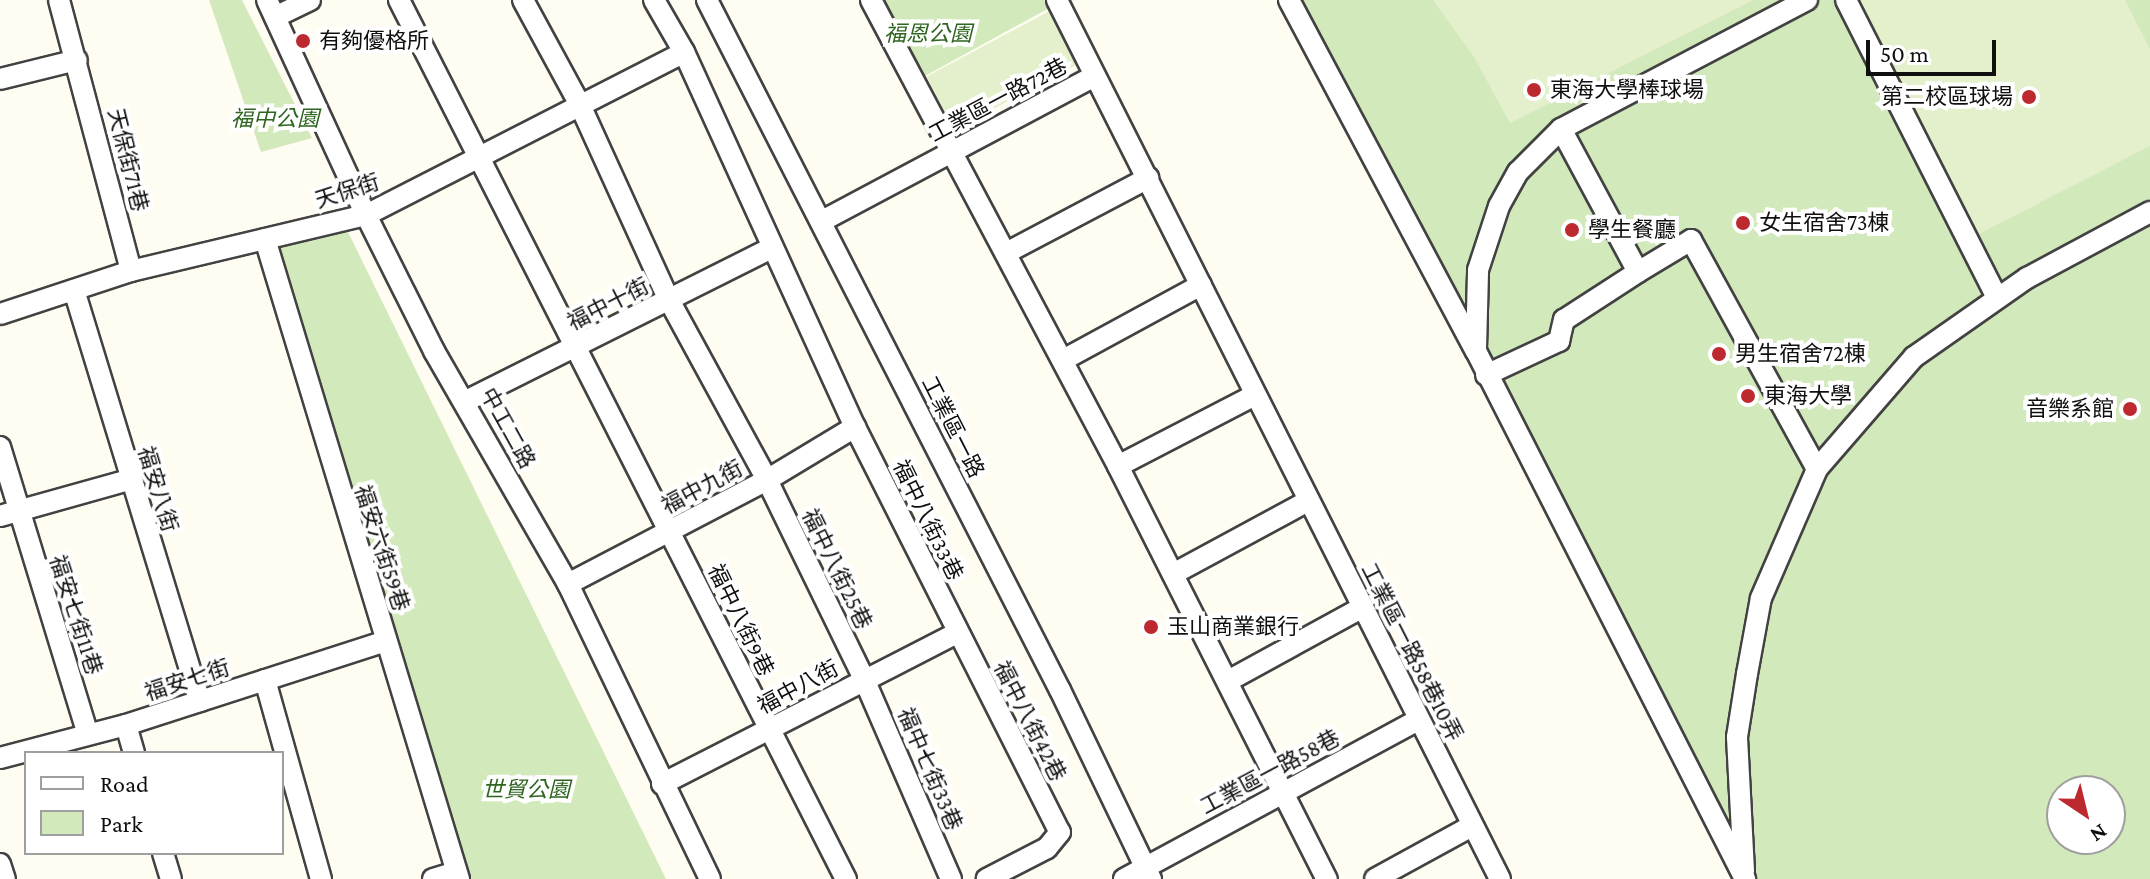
<!DOCTYPE html>
<html>
<head>
<meta charset="utf-8">
<style>
	body { margin:0 }
	#map { position:relative; width:2150px; height:879px; overflow:hidden; background:#fffcf1; font-family:"Crimson Pro","Noto Sans TC",serif }
	div>[style] { position:absolute }
	.green>* { inset:0; background:#d2e9bb }
	.pitch>* { inset:0; background:#e4f0cc; transform-origin:0 0 }
	.roads { filter:drop-shadow(2px 0 #424242) drop-shadow(-2px 0 #424242) drop-shadow(0 2px #424242) drop-shadow(0 -2px #424242) }
	.minor>* { height:20px; margin:-10px; padding:0 10px; transform-origin:10px; border-radius:10px; background:#fff }
	.dots>* { width:22px; height:22px; translate:-50% -50%; box-sizing:border-box; border:4px solid #fff; border-radius:50% }
	span { translate:-50% -50%; white-space:nowrap; text-align:center; line-height:1.15; -webkit-text-stroke:8px #fff; paint-order:stroke }
	.park-label { font-size:22px; color:#2e6520; font-style:italic }
	.poi-label { font-size:22px; color:#0f0f0f }
	.left { translate:0 -50%; text-align:left }
	.right { translate:-100% -50%; text-align:right }
	.street-label { font-size:22px; color:#0f0f0f }
	.legend { position:absolute; left:24px; top:751px; width:260px; height:104px; box-sizing:border-box; background:#fff; border:2px solid #9f9f9f; margin:0; padding:10px 14px; list-style:none; font-size:24px; color:#0f0f0f }
	.legend li { display:flex; align-items:center; gap:16px; height:40px }
	.legend b { width:40px; border:2px solid #9f9f9f }
	.north { position:absolute; left:2046px; top:775px; width:80px; height:80px; box-sizing:border-box; background:#fff; border:2px solid #9f9f9f; border-radius:50%; rotate:145deg; font-size:22px; font-weight:700; line-height:32px; text-align:center; color:#0f0f0f }
	.north::after { content:''; display:block; margin:auto; width:28px; height:36px; background:#bc2a30; clip-path:polygon(50% 0,100% 100%,50% 72%,0 100%) }
	.scale { position:absolute; left:1866px; top:40px; width:130px; height:36px; box-sizing:border-box; border:4px solid #0f0f0f; border-top:0; padding-left:10px; font-size:24px; line-height:28px; white-space:nowrap; color:#0f0f0f; -webkit-text-stroke:6px #fff; paint-order:stroke }
</style>
</head>
<body>
<div id="map">
	<div class="green">
		<i style="clip-path:polygon(209px 0,242px 0,312px 138px,261px 152px)"></i>
		<i style="clip-path:polygon(871px 0,1062px 0,1062px 1px,914px 82px)"></i>
		<i style="clip-path:polygon(evenodd,1289px 0,2150px 0,2150px 879px,1745px 879px,1289px 0,2062px 791px,2110px 791px,2110px 839px,2062px 839px,2062px 791px)"></i>
		<i style="clip-path:polygon(346px 228px,666px 879px,463px 879px,276px 244px)"></i>
	</div>
	<div class="pitch">
		<i style="clip-path:polygon(1433px 0,1753px 0,1510px 123px,1474px 57px)"></i>
		<i style="clip-path:polygon(1859px 0,2125px 0,2150px 49px,2150px 146px,1979px 234px)"></i>
		<i style="left:1059px;top:6px;width:60px;height:150px;rotate:62deg"></i>
	</div>
	<div class="roads">
		<div class="minor">
			<i style="left:59px;top:0;width:280px;rotate:75.1deg"></i>
			<i style="left:267px;top:0;width:237px;rotate:65.3deg"></i>
			<i style="left:366px;top:215px;width:152px;rotate:63.4deg"></i>
			<i style="left:434px;top:351px;width:269px;rotate:60.1deg"></i>
			<i style="left:568px;top:584px;width:327px;rotate:64.3deg"></i>
			<i style="left:399px;top:0;width:986px;rotate:63.05deg"></i>
			<i style="left:523px;top:0;width:119px;rotate:61.5deg"></i>
			<i style="left:580px;top:105px;width:214px;rotate:65.5deg"></i>
			<i style="left:669px;top:300px;width:205px;rotate:61.4deg"></i>
			<i style="left:767px;top:480px;width:221px;rotate:64deg"></i>
			<i style="left:864px;top:679px;width:218px;rotate:66.5deg"></i>
			<i style="left:654px;top:0;width:60px;rotate:60deg"></i>
			<i style="left:684px;top:52px;width:412px;rotate:65.5deg"></i>
			<i style="left:855px;top:427px;width:454px;rotate:63.2deg"></i>
			<i style="left:1060px;top:832px;width:21px;rotate:129deg"></i>
			<i style="left:1047px;top:848px;width:68px;rotate:152.7deg"></i>
			<i style="left:707px;top:0;width:775px;rotate:62.91deg"></i>
			<i style="left:1060px;top:690px;width:210px;rotate:64.3deg"></i>
			<i style="left:871px;top:0;width:527px;rotate:62.07deg"></i>
			<i style="left:1118px;top:466px;width:463px;rotate:63.2deg"></i>
			<i style="left:1057px;top:0;width:984px;rotate:63.25deg"></i>
			<i style="left:1289px;top:0;width:398px;rotate:62deg"></i>
			<i style="left:1476px;top:351px;width:593px;rotate:63deg"></i>
			<i style="left:1846px;top:0;width:333px;rotate:63.1deg"></i>
			<i style="left:275px;top:17px;width:39px;rotate:-26deg"></i>
			<i style="left:0;top:79px;width:79px;rotate:-13.9deg"></i>
			<i style="left:822px;top:221px;width:309px;rotate:-28deg"></i>
			<i style="left:265px;top:239px;width:669px;rotate:73.14deg"></i>
			<i style="left:1006px;top:253px;width:161px;rotate:-27.8deg"></i>
			<i style="left:1638px;top:272px;width:62px;rotate:-31.1deg"></i>
			<i style="left:1691px;top:240px;width:261px;rotate:61.2deg"></i>
			<i style="left:74px;top:290px;width:430px;rotate:73deg"></i>
			<i style="left:0;top:314px;width:138px;rotate:-18.2deg"></i>
			<i style="left:131px;top:271px;width:242px;rotate:-13.4deg"></i>
			<i style="left:366px;top:215px;width:357px;rotate:-27.1deg"></i>
			<i style="left:1476px;top:349px;width:79px;rotate:-88.5deg"></i>
			<i style="left:1478px;top:270px;width:67px;rotate:-71.8deg"></i>
			<i style="left:1499px;top:206px;width:39px;rotate:-61deg"></i>
			<i style="left:1518px;top:172px;width:61px;rotate:-45deg"></i>
			<i style="left:1561px;top:129px;width:278px;rotate:-27.7deg"></i>
			<i style="left:1063px;top:360px;width:157px;rotate:-28.5deg"></i>
			<i style="left:1486px;top:375px;width:81px;rotate:-25deg"></i>
			<i style="left:1559px;top:341px;width:22px;rotate:-77deg"></i>
			<i style="left:1564px;top:320px;width:88px;rotate:-33deg"></i>
			<i style="left:1638px;top:272px;width:162px;rotate:-118.3deg"></i>
			<i style="left:466px;top:401px;width:340px;rotate:-26.6deg"></i>
			<i style="left:0;top:447px;width:300px;rotate:73deg"></i>
			<i style="left:1118px;top:466px;width:154px;rotate:-27.4deg"></i>
			<i style="left:0;top:516px;width:134px;rotate:-15.6deg"></i>
			<i style="left:1173px;top:574px;width:153px;rotate:-28.4deg"></i>
			<i style="left:568px;top:584px;width:225px;rotate:-27.6deg"></i>
			<i style="left:767px;top:480px;width:103px;rotate:-31.1deg"></i>
			<i style="left:265px;top:680px;width:207px;rotate:74.3deg"></i>
			<i style="left:1228px;top:681px;width:154px;rotate:-28.7deg"></i>
			<i style="left:126px;top:725px;width:29px;rotate:74deg"></i>
			<i style="left:0;top:758px;width:130px;rotate:-14.7deg"></i>
			<i style="left:126px;top:725px;width:273px;rotate:-17.9deg"></i>
			<i style="left:662px;top:784px;width:331px;rotate:-27.1deg"></i>
			<i style="left:163px;top:853px;width:27px;rotate:73deg"></i>
			<i style="left:0;top:864px;width:16px;rotate:72deg"></i>
			<i style="left:1744px;top:871px;width:134px;rotate:-93deg"></i>
			<i style="left:1737px;top:737px;width:64px;rotate:-81deg"></i>
			<i style="left:1747px;top:674px;width:77px;rotate:-79.6deg"></i>
			<i style="left:1761px;top:598px;width:141px;rotate:-66.5deg"></i>
			<i style="left:1817px;top:469px;width:148px;rotate:-49.1deg"></i>
			<i style="left:1914px;top:357px;width:138px;rotate:-35deg"></i>
			<i style="left:2027px;top:278px;width:140px;rotate:-28.2deg"></i>
			<i style="left:433px;top:879px;width:24px;rotate:-17deg"></i>
			<i style="left:1124px;top:879px;width:334px;rotate:-28.4deg"></i>
			<i style="left:1375px;top:879px;width:111px;rotate:-28.7deg"></i>
		</div>
	</div>
	<div class="dots">
		<i style="left:303px;top:41px;background:#bc2a30"></i>
		<i style="left:1534px;top:90px;background:#bc2a30"></i>
		<i style="left:2029px;top:97px;background:#bc2a30"></i>
		<i style="left:1743px;top:223px;background:#bc2a30"></i>
		<i style="left:1572px;top:230px;background:#bc2a30"></i>
		<i style="left:1719px;top:354px;background:#bc2a30"></i>
		<i style="left:1748px;top:396px;background:#bc2a30"></i>
		<i style="left:2130px;top:409px;background:#bc2a30"></i>
		<i style="left:1151px;top:627px;background:#bc2a30"></i>
	</div>
	<div class="park-label">
		<span style="left:928px;top:34px">福恩公園</span>
		<span style="left:275px;top:119px">福中公園</span>
		<span style="left:526px;top:790px">世貿公園</span>
	</div>
	<div class="poi-label">
		<span class="left" style="left:319px;top:41px">有夠優格所</span>
		<span class="left" style="left:1550px;top:90px">東海大學棒球場</span>
		<span class="right" style="left:2013px;top:97px">第二校區球場</span>
		<span class="left" style="left:1759px;top:223px">女生宿舍73棟</span>
		<span class="left" style="left:1588px;top:230px">學生餐廳</span>
		<span class="left" style="left:1735px;top:354px">男生宿舍72棟</span>
		<span class="left" style="left:1764px;top:396px">東海大學</span>
		<span class="right" style="left:2114px;top:409px">音樂系館</span>
		<span class="left" style="left:1167px;top:627px">玉山商業銀行</span>
	</div>
	<div class="street-label">
		<span style="left:998px;top:100px;rotate:-28deg">工業區一路72巷</span>
		<span style="left:128px;top:160px;rotate:76deg">天保街71巷</span>
		<span style="left:347px;top:191px;rotate:-18deg">天保街</span>
		<span style="left:608px;top:304px;rotate:-27deg">福中十街</span>
		<span style="left:953px;top:427px;rotate:63deg">工業區一路</span>
		<span style="left:508px;top:428px;rotate:61deg">中工二路</span>
		<span style="left:702px;top:487px;rotate:-28deg">福中九街</span>
		<span style="left:158px;top:489px;rotate:73deg">福安八街</span>
		<span style="left:928px;top:520px;rotate:64deg">福中八街33巷</span>
		<span style="left:382px;top:548px;rotate:72deg">福安六街59巷</span>
		<span style="left:837px;top:569px;rotate:64deg">福中八街25巷</span>
		<span style="left:76px;top:615px;rotate:72deg">福安七街11巷</span>
		<span style="left:741px;top:620px;rotate:64deg">福中八街9巷</span>
		<span style="left:1412px;top:652px;rotate:63deg">工業區一路58巷10弄</span>
		<span style="left:187px;top:680px;rotate:-18deg">福安七街</span>
		<span style="left:798px;top:687px;rotate:-28deg">福中八街</span>
		<span style="left:1030px;top:721px;rotate:63deg">福中八街42巷</span>
		<span style="left:930px;top:769px;rotate:67deg">福中七街33巷</span>
		<span style="left:1270px;top:772px;rotate:-28deg">工業區一路58巷</span>
	</div>
	<ul class="legend">
	<li><b style="height:10px;background:#fff"></b>Road</li>
	<li><b style="height:22px;background:#d2e9bb"></b>Park</li>
	</ul>
	<div class="north">N</div>
	<div class="scale">50 m</div>
</div>
</body>
</html>
